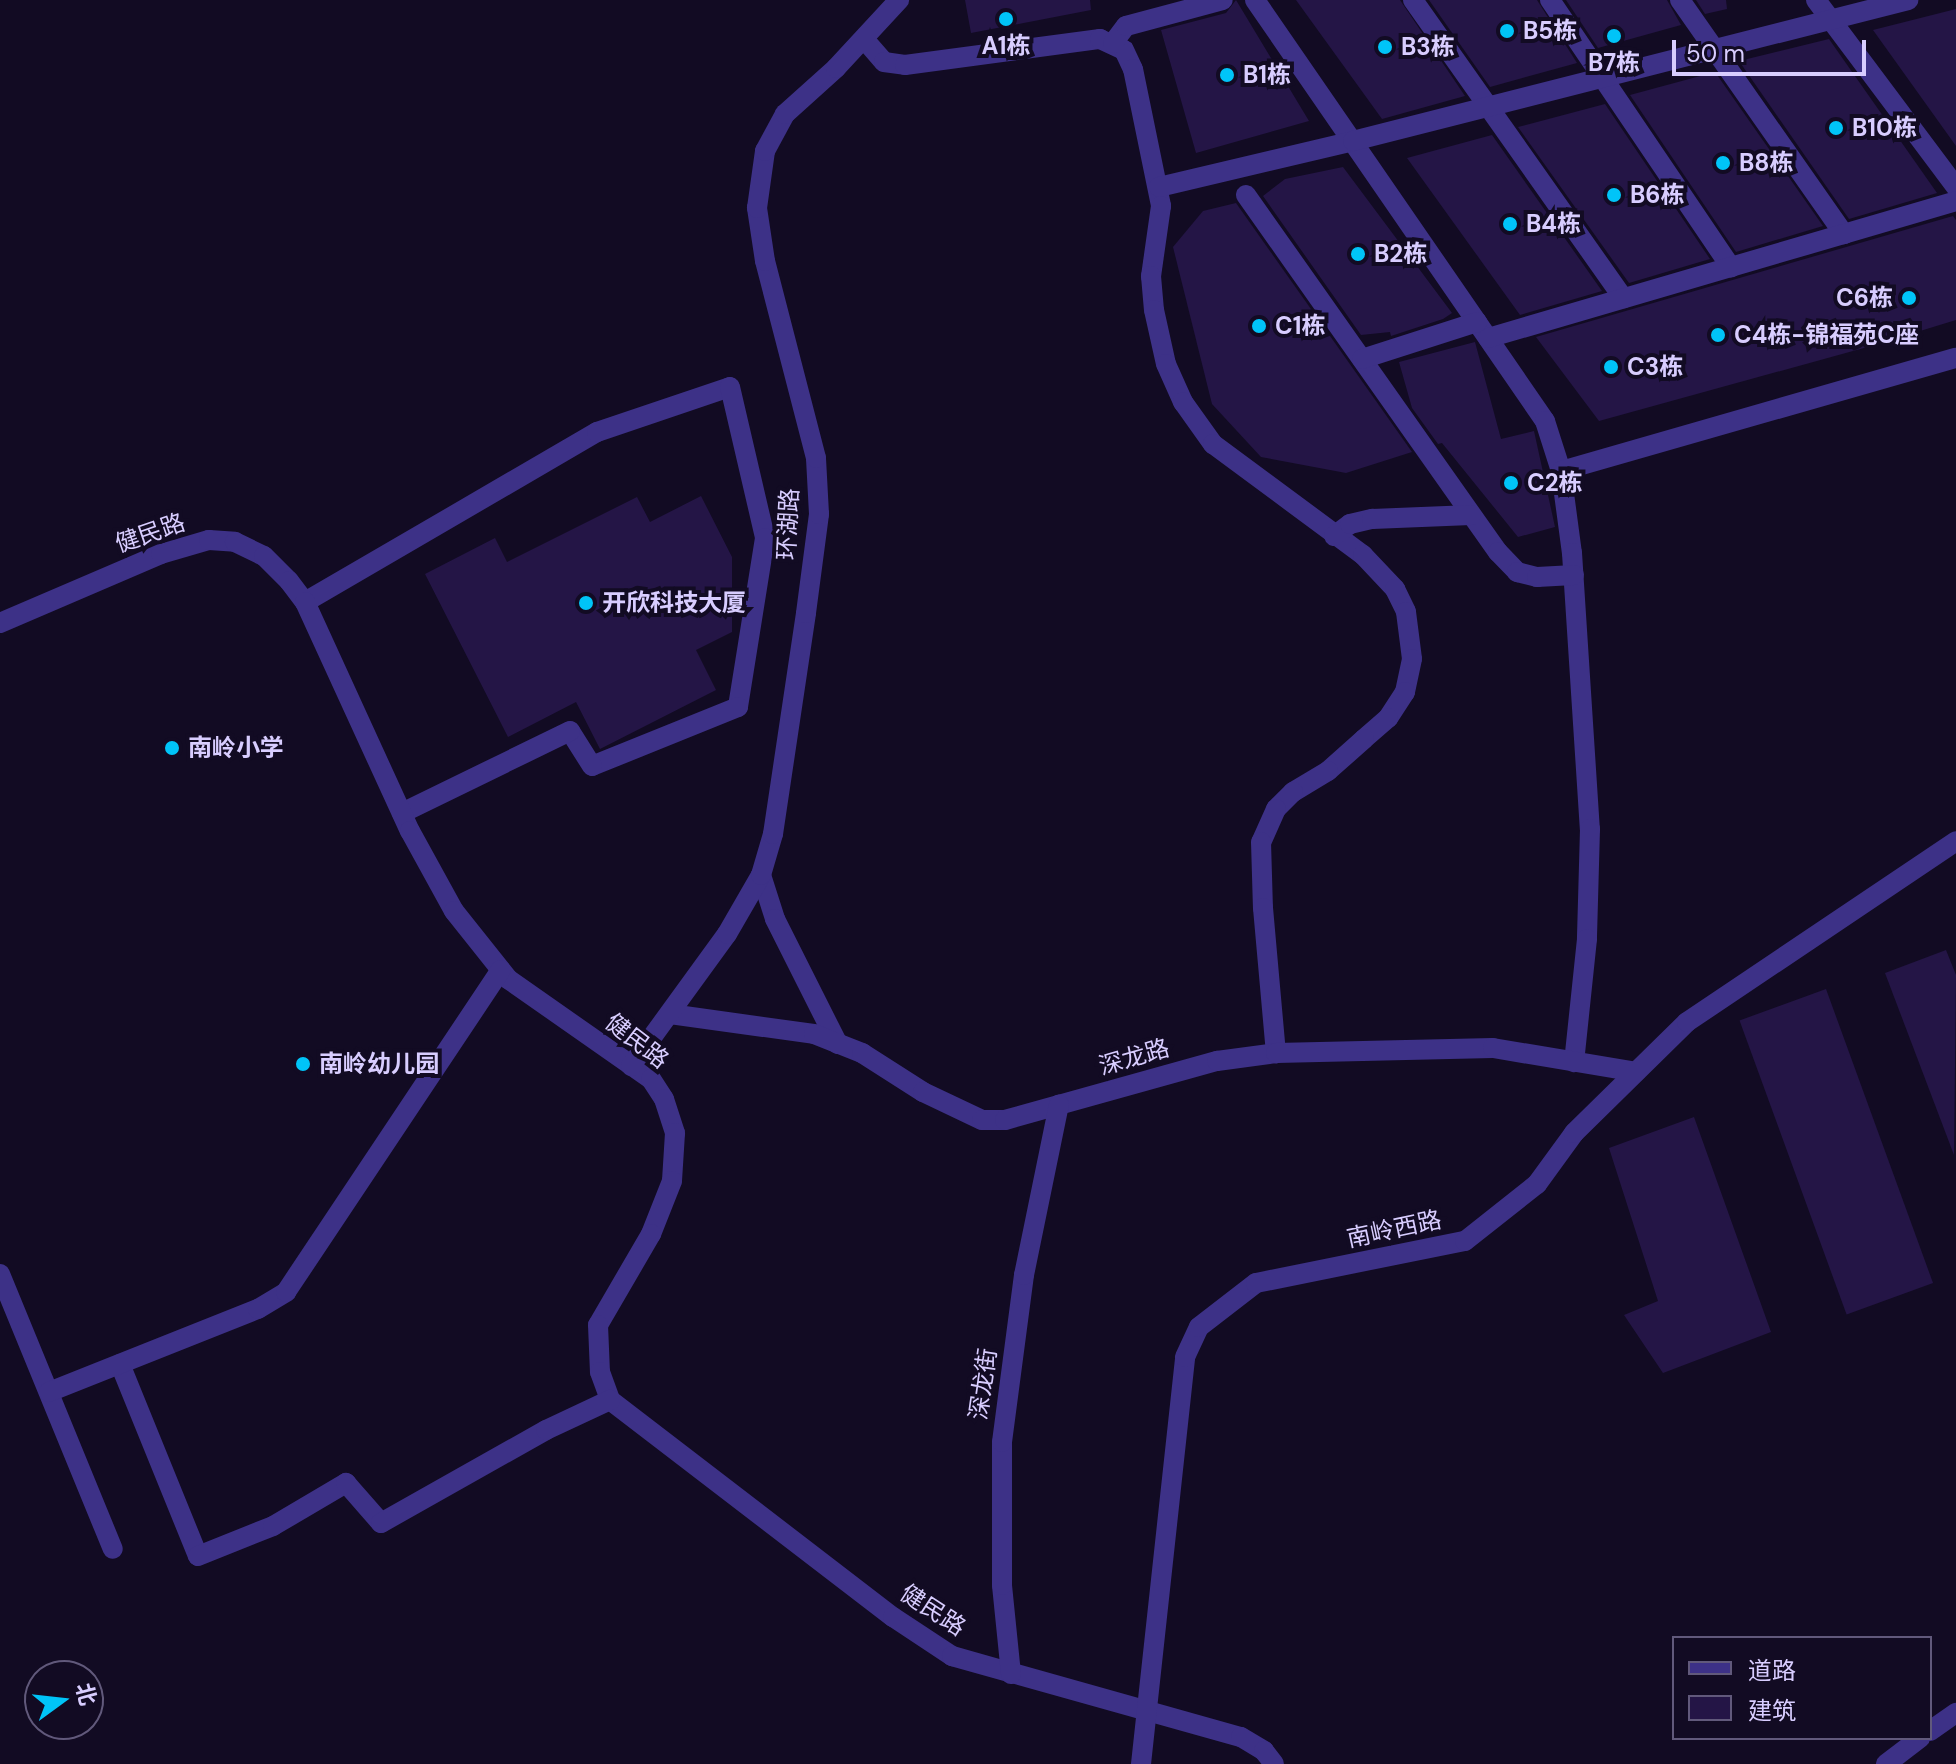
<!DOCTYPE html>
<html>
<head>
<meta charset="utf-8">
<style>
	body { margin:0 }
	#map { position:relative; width:1956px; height:1764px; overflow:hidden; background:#120b23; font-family:"DM Sans","Noto Sans SC",sans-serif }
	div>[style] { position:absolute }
	.building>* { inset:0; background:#241546; transform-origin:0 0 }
	.minor>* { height:20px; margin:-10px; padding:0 10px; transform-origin:10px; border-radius:10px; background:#3d3187 }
	.dots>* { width:22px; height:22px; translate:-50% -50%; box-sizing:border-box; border:4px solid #120b23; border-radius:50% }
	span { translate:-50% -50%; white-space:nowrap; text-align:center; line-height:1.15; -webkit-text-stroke:8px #120b23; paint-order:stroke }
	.poi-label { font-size:24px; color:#d8cdff; font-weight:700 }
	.left { translate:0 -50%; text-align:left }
	.right { translate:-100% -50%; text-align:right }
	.street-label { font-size:24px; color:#d8cdff }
	.legend { position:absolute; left:1672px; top:1636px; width:260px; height:104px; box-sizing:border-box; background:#120b23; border:2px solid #61597b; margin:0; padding:10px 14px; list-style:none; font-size:24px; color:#d8cdff }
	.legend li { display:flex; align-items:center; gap:16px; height:40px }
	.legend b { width:40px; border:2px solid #61597b }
	.north { position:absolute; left:24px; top:1660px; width:80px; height:80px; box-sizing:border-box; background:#120b23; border:2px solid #61597b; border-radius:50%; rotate:75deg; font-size:22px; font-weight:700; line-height:32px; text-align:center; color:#d8cdff }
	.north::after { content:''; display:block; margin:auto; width:28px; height:36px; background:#00c4f8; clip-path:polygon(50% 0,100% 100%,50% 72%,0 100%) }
	.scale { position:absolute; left:1672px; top:40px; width:194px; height:36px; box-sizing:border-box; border:4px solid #d8cdff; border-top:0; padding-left:10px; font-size:24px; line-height:28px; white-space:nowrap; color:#d8cdff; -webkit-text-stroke:6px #120b23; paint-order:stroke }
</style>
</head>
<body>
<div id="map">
	<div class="building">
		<i style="clip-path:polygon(965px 0,1090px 0,1091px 10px,971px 33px)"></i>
		<i style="clip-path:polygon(1236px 0,1309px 121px,1196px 153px,1161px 30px,1226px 13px)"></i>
		<i style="clip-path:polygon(1296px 0,1400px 0,1465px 96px,1382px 119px)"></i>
		<i style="clip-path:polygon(1429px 0,1537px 0,1577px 63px,1490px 87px)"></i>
		<i style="clip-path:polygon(1566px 0,1667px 0,1681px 25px,1598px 48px)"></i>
		<i style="clip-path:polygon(1696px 0,1726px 0,1727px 9px,1705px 14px)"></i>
		<i style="clip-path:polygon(1956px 9px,1956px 146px,1873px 30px)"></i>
		<i style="clip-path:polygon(1829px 39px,1937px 193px,1849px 219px,1739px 61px)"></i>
		<i style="clip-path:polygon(1715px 72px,1823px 226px,1736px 252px,1630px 95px)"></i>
		<i style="clip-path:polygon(1605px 104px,1710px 259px,1629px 283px,1518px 127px)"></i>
		<i style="clip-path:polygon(1492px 135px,1602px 291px,1520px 315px,1407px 158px)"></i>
		<i style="clip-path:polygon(1343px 167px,1452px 313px,1443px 319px,1391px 336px,1390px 332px,1361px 335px,1263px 196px,1285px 179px)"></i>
		<i style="clip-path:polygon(1236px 203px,1412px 452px,1346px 473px,1261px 457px,1212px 404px,1173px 247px,1203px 211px)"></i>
		<i style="clip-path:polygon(1953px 216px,1956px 220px,1956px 320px,1871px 346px,1599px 421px,1536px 337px)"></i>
		<i style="clip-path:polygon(1475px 342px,1501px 439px,1534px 431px,1555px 527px,1518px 537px,1442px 443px,1438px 444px,1412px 408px,1399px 362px)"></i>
		<i style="clip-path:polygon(701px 496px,732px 557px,732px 632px,696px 650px,716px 690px,600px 749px,576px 702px,508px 737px,425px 574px,495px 538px,507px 562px,637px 497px,650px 522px)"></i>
		<i style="clip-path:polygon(1946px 950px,1956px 975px,1954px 1155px,1885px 973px)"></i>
		<i style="left:1826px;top:989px;width:313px;height:92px;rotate:70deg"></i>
		<i style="clip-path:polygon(1694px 1117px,1771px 1332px,1663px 1373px,1624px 1315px,1658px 1301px,1609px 1148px)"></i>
	</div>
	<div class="minor">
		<i style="left:1255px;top:0;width:511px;rotate:55.44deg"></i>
		<i style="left:1545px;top:421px;width:52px;rotate:72.3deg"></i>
		<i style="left:1561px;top:471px;width:83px;rotate:82.4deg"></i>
		<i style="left:1572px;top:553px;width:277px;rotate:86.3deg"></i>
		<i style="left:1590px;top:829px;width:110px;rotate:91.6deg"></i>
		<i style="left:1587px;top:939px;width:124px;rotate:96deg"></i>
		<i style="left:1413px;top:0;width:365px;rotate:54.8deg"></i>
		<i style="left:1550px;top:0;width:323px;rotate:55.9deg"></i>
		<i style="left:1680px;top:0;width:286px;rotate:55deg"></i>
		<i style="left:1816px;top:0;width:234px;rotate:53.2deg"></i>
		<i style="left:864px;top:39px;width:30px;rotate:49deg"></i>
		<i style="left:884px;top:62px;width:21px;rotate:8deg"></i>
		<i style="left:905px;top:65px;width:197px;rotate:-7.6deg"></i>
		<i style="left:1100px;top:39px;width:26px;rotate:25deg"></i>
		<i style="left:1124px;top:50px;width:21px;rotate:65deg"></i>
		<i style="left:1133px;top:69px;width:140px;rotate:78.4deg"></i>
		<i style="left:1161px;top:206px;width:71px;rotate:98.1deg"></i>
		<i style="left:1151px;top:276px;width:34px;rotate:85deg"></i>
		<i style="left:1154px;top:310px;width:55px;rotate:77.5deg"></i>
		<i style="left:1166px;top:364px;width:42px;rotate:65.9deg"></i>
		<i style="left:1183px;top:402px;width:52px;rotate:54.5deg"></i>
		<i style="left:1213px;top:444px;width:187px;rotate:36.5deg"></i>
		<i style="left:1363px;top:555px;width:47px;rotate:46.7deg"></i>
		<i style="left:1395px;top:589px;width:25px;rotate:64deg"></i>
		<i style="left:1406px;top:612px;width:47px;rotate:82.7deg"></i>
		<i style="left:1412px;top:659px;width:34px;rotate:102deg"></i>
		<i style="left:1405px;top:692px;width:31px;rotate:123deg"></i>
		<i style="left:1388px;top:718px;width:32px;rotate:139deg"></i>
		<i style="left:1364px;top:739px;width:48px;rotate:138.4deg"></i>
		<i style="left:1328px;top:771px;width:41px;rotate:149deg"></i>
		<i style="left:1293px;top:792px;width:24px;rotate:135deg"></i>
		<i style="left:1276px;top:809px;width:36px;rotate:114deg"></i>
		<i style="left:1261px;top:842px;width:66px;rotate:88.3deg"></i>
		<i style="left:1263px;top:908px;width:146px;rotate:84.9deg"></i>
		<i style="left:1113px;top:43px;width:21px;rotate:-53deg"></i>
		<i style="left:1126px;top:26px;width:100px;rotate:-15deg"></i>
		<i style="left:1159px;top:187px;width:199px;rotate:-13.3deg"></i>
		<i style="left:1353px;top:141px;width:573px;rotate:-14.25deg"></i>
		<i style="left:1246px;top:195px;width:437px;rotate:54.8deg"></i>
		<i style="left:1498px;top:552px;width:28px;rotate:46deg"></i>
		<i style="left:1517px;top:572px;width:21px;rotate:14deg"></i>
		<i style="left:1537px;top:577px;width:37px;rotate:-3deg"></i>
		<i style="left:1488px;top:338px;width:488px;rotate:-16.3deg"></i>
		<i style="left:1362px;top:359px;width:121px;rotate:-17.8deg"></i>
		<i style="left:1561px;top:471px;width:411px;rotate:-16deg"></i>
		<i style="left:1334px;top:536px;width:20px;rotate:-37deg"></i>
		<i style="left:1350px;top:524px;width:23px;rotate:-13deg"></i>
		<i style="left:1372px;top:519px;width:99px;rotate:-2.3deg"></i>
		<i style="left:305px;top:602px;width:338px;rotate:-30.2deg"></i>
		<i style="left:597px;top:432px;width:140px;rotate:-18.7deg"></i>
		<i style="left:730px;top:387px;width:155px;rotate:76.9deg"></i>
		<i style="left:765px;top:538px;width:171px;rotate:99.1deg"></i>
		<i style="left:738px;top:707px;width:157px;rotate:158deg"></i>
		<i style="left:592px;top:766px;width:41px;rotate:-122.2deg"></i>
		<i style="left:570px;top:731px;width:187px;rotate:154deg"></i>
		<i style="left:0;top:623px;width:175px;rotate:-23.2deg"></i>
		<i style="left:161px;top:554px;width:50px;rotate:-16.3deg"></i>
		<i style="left:209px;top:540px;width:26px;rotate:4deg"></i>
		<i style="left:235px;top:542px;width:32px;rotate:26deg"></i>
		<i style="left:264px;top:556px;width:35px;rotate:45deg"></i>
		<i style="left:289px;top:581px;width:26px;rotate:53deg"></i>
		<i style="left:305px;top:602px;width:252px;rotate:65.4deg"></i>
		<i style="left:410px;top:831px;width:91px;rotate:61.2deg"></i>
		<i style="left:454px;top:911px;width:87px;rotate:51.5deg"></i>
		<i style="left:508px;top:979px;width:174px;rotate:35deg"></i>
		<i style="left:651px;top:1079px;width:24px;rotate:57deg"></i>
		<i style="left:664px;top:1099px;width:36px;rotate:72deg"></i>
		<i style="left:675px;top:1133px;width:48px;rotate:93.6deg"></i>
		<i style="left:672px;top:1181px;width:57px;rotate:111.6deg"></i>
		<i style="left:651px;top:1234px;width:105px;rotate:120.2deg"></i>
		<i style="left:598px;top:1325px;width:47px;rotate:87.6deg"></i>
		<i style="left:600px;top:1372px;width:30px;rotate:70deg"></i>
		<i style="left:610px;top:1400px;width:357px;rotate:37.5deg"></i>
		<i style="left:893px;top:1617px;width:71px;rotate:33.5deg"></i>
		<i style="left:952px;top:1656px;width:300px;rotate:15.7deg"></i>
		<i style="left:1241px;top:1737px;width:27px;rotate:31deg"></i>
		<i style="left:1264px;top:1751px;width:16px;rotate:52deg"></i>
		<i style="left:761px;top:875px;width:46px;rotate:72.3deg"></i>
		<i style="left:775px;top:919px;width:140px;rotate:63.3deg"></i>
		<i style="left:670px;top:1014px;width:145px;rotate:7.9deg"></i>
		<i style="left:814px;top:1034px;width:52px;rotate:21.6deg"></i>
		<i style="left:862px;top:1053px;width:72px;rotate:32.6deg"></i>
		<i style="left:923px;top:1092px;width:65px;rotate:25.4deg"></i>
		<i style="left:982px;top:1120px;width:23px"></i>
		<i style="left:1005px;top:1120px;width:220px;rotate:-15.6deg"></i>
		<i style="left:1217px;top:1061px;width:60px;rotate:-7.7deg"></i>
		<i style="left:1276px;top:1053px;width:217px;rotate:-1.3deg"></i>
		<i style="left:1493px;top:1048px;width:145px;rotate:9.5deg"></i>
		<i style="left:631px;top:1066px;width:163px;rotate:-54deg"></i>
		<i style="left:727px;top:934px;width:68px;rotate:-60deg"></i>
		<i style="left:761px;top:875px;width:43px;rotate:-73.7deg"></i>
		<i style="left:773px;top:834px;width:223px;rotate:-81.5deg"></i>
		<i style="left:806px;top:613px;width:100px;rotate:-82.5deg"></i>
		<i style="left:819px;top:514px;width:56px;rotate:-93.1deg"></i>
		<i style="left:816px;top:458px;width:203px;rotate:-104.5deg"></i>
		<i style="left:765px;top:261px;width:54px;rotate:-98.6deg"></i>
		<i style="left:757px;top:208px;width:58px;rotate:-82deg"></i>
		<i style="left:765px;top:151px;width:42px;rotate:-61.6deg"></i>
		<i style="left:785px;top:114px;width:69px;rotate:-42deg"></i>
		<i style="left:836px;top:68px;width:93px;rotate:-47.2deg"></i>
		<i style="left:0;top:1274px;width:297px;rotate:67.7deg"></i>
		<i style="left:120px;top:1364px;width:207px;rotate:67.9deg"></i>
		<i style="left:198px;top:1556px;width:81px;rotate:-21.8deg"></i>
		<i style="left:273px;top:1526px;width:85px;rotate:-30.5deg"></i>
		<i style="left:346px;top:1483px;width:53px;rotate:48.8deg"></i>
		<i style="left:381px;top:1523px;width:189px;rotate:-29.4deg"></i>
		<i style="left:546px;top:1430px;width:71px;rotate:-25.1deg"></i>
		<i style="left:49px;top:1392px;width:225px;rotate:-21.7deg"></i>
		<i style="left:258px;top:1309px;width:33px;rotate:-31deg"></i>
		<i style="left:286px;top:1292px;width:387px;rotate:-56.3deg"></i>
		<i style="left:1011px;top:1674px;width:89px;rotate:-95.8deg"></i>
		<i style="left:1002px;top:1585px;width:143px;rotate:-90deg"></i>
		<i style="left:1002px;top:1442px;width:168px;rotate:-82.5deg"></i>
		<i style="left:1024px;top:1275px;width:174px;rotate:-78.4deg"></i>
		<i style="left:1930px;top:1731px;width:32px;rotate:-35deg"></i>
		<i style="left:1141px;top:1764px;width:409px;rotate:-83.8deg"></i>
		<i style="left:1185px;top:1357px;width:33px;rotate:-65deg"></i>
		<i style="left:1199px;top:1327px;width:72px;rotate:-37.7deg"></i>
		<i style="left:1256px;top:1283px;width:213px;rotate:-11.4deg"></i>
		<i style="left:1465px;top:1241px;width:92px;rotate:-38.4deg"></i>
		<i style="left:1537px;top:1184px;width:63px;rotate:-54deg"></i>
		<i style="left:1574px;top:1133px;width:158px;rotate:-44.5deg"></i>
		<i style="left:1687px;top:1022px;width:324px;rotate:-33.9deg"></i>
		<i style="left:1886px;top:1764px;width:43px;rotate:-37.4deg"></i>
	</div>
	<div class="dots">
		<i style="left:1006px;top:19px;background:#00c4f8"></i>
		<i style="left:1507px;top:31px;background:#00c4f8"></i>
		<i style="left:1614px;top:36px;background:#00c4f8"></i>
		<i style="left:1385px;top:47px;background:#00c4f8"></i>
		<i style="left:1227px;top:75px;background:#00c4f8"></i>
		<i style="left:1836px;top:128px;background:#00c4f8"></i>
		<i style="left:1723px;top:163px;background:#00c4f8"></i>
		<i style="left:1614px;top:195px;background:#00c4f8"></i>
		<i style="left:1510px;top:224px;background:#00c4f8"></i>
		<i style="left:1358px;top:254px;background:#00c4f8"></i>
		<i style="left:1909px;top:298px;background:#00c4f8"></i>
		<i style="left:1259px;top:326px;background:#00c4f8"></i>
		<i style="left:1718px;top:335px;background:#00c4f8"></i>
		<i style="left:1611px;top:367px;background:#00c4f8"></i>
		<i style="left:1511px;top:483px;background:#00c4f8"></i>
		<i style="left:586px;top:603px;background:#00c4f8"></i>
		<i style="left:172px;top:748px;background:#00c4f8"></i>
		<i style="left:303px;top:1064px;background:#00c4f8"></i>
	</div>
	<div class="poi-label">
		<span class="left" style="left:1523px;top:31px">B5栋</span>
		<span style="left:1006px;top:46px">A1栋</span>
		<span class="left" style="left:1401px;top:47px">B3栋</span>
		<span style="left:1614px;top:63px">B7栋</span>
		<span class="left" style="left:1243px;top:75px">B1栋</span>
		<span class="left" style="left:1852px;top:128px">B10栋</span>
		<span class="left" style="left:1739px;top:163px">B8栋</span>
		<span class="left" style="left:1630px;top:195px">B6栋</span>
		<span class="left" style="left:1526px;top:224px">B4栋</span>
		<span class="left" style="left:1374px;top:254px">B2栋</span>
		<span class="right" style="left:1893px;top:298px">C6栋</span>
		<span class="left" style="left:1275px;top:326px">C1栋</span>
		<span class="left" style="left:1734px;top:335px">C4栋-锦福苑C座</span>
		<span class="left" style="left:1627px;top:367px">C3栋</span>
		<span class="left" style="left:1527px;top:483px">C2栋</span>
		<span class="left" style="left:602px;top:603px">开欣科技大厦</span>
		<span class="left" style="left:188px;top:748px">南岭小学</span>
		<span class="left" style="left:319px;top:1064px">南岭幼儿园</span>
	</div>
	<div class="street-label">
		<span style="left:788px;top:524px;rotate:-87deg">环湖路</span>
		<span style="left:150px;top:533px;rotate:-19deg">健民路</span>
		<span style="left:637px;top:1041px;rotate:38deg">健民路</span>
		<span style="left:1134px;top:1057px;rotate:-16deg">深龙路</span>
		<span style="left:1394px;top:1229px;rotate:-12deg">南岭西路</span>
		<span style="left:983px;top:1384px;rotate:-82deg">深龙街</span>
		<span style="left:933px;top:1610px;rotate:33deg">健民路</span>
	</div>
	<ul class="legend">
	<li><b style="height:10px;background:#3d3187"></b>道路</li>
	<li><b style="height:22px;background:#241546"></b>建筑</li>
	</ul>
	<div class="north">北</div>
	<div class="scale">50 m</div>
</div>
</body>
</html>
